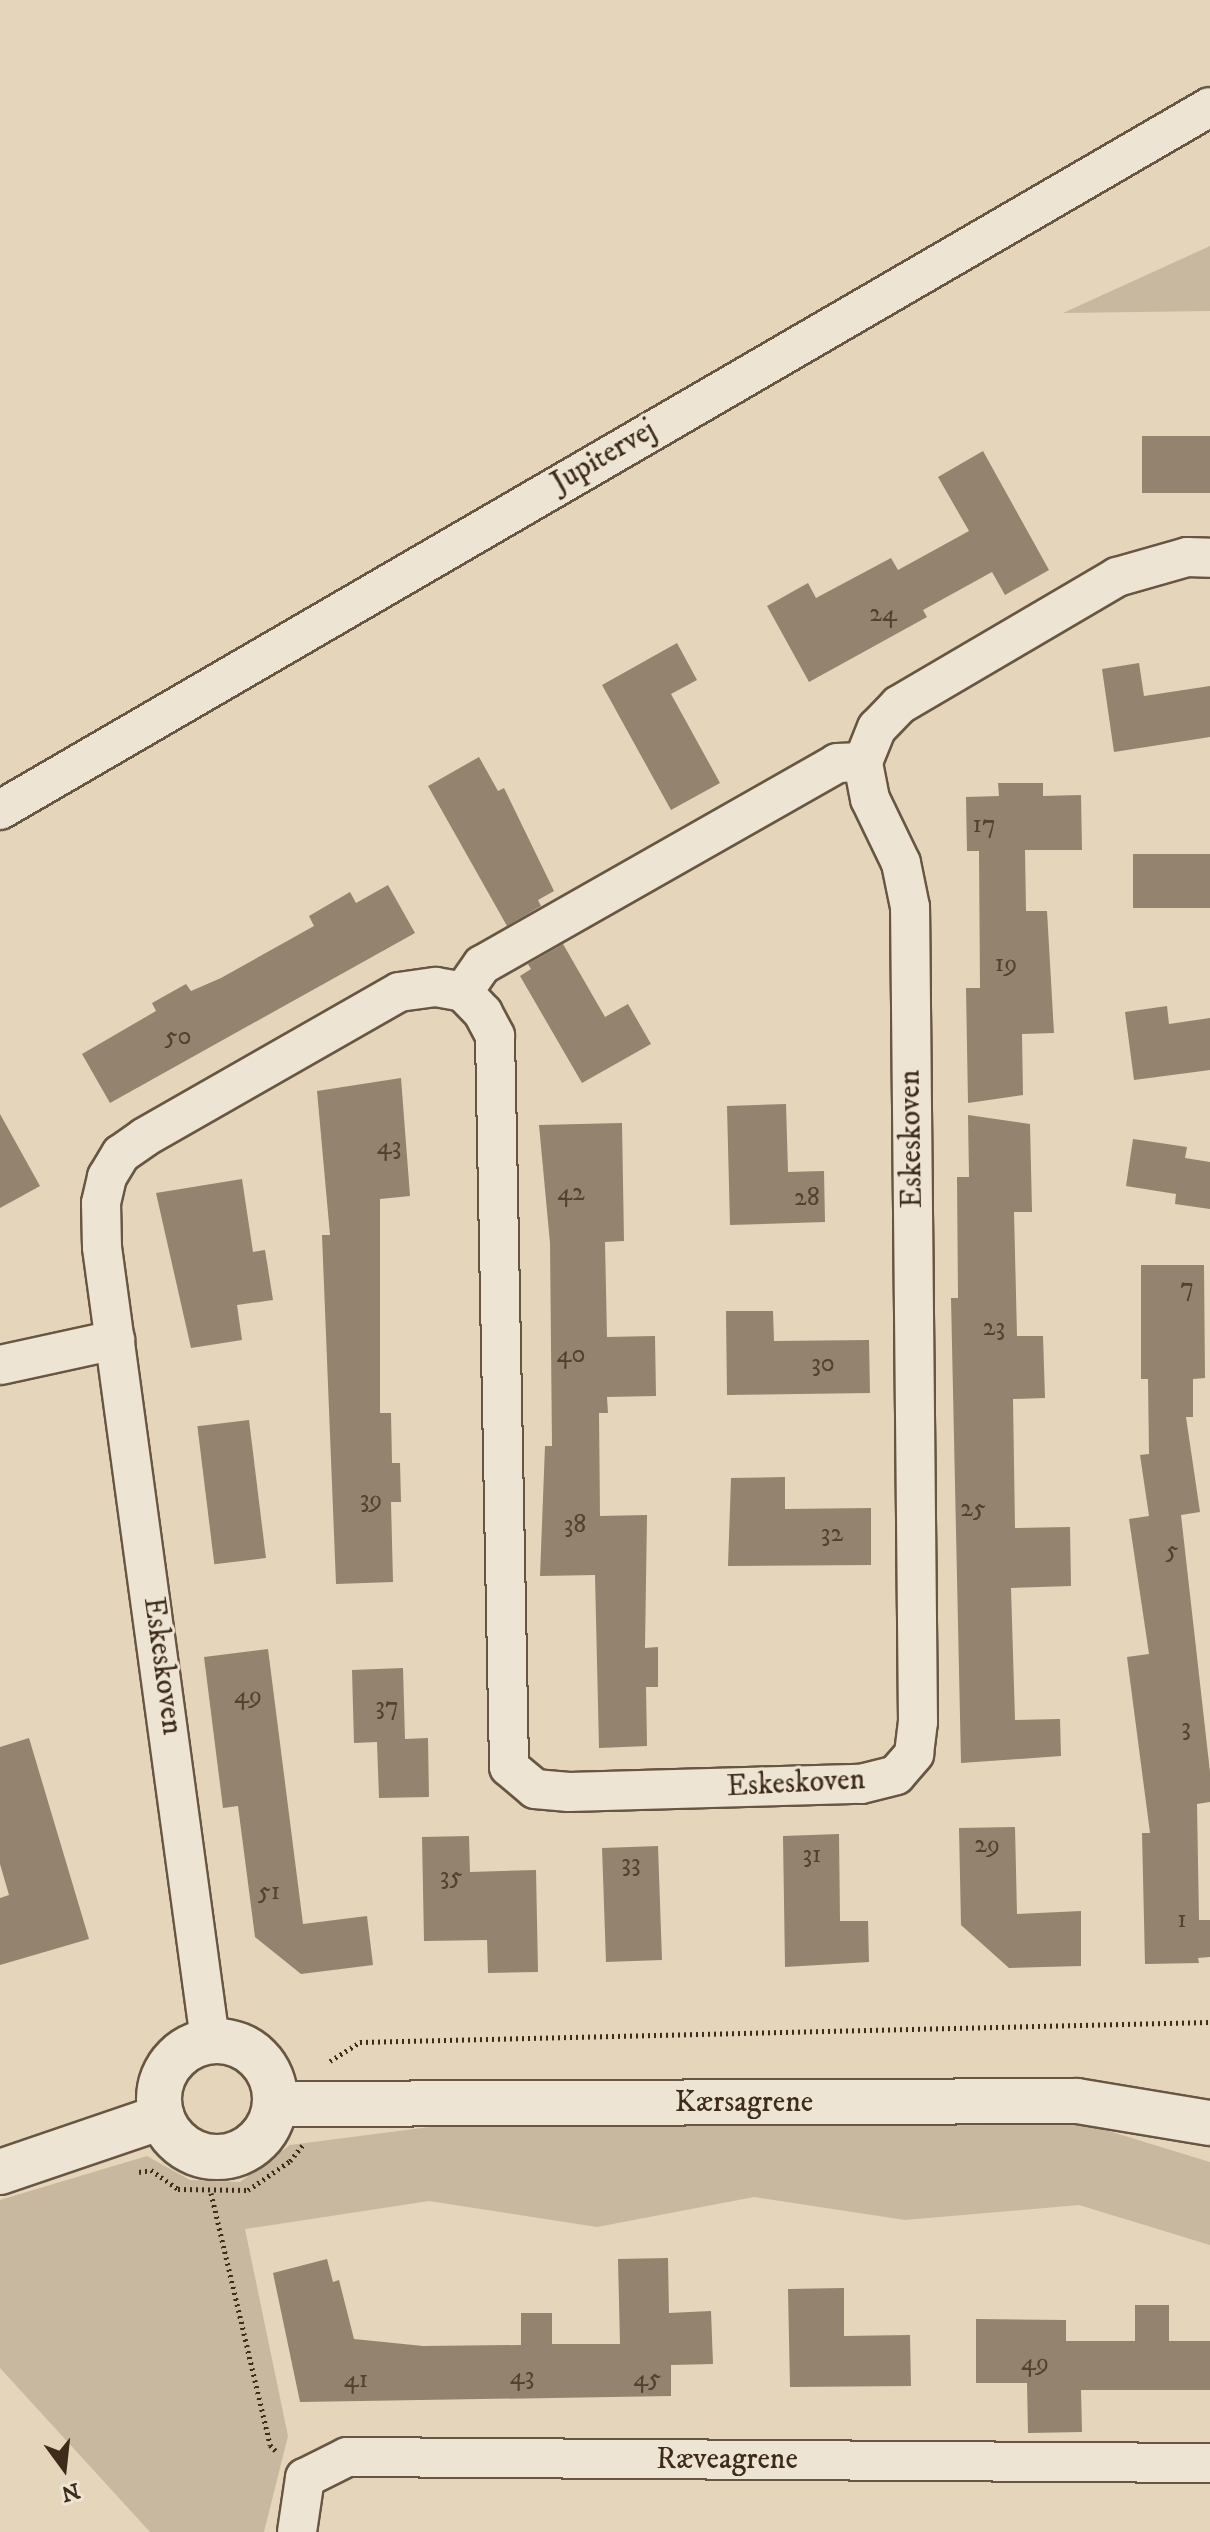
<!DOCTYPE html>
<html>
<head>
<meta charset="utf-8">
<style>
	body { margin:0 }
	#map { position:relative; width:1210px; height:2532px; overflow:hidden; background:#e4d5bb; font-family:"IM FELL DW Pica",serif }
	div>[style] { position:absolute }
	.green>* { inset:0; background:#c8b8a0 }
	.building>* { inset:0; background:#94836e; transform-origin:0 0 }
	.path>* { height:5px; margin-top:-2.5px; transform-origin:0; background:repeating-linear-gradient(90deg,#3e2b1a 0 2px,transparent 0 6px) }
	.roads { filter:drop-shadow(2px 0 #685642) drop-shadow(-2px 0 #685642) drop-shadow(0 2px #685642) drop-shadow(0 -2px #685642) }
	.minor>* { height:38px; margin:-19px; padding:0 19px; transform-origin:19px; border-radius:19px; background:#ede4d3 }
	.tertiary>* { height:44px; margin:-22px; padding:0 22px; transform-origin:22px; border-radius:22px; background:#ede4d3 }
	.tertiary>.ring { margin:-22px; padding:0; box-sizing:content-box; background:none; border:44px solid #ede4d3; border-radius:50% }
	span { translate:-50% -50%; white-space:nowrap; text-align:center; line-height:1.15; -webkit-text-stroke:6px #ede4d3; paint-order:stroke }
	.number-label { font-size:26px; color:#54412f }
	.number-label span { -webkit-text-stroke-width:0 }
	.street-label { font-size:30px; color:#3e2b1a }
	.north { position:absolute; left:24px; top:2428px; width:80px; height:80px; -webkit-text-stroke:6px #ede4d3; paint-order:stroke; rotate:165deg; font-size:22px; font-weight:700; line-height:32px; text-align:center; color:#3e2b1a }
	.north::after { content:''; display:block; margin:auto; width:28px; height:36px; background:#3e2b1a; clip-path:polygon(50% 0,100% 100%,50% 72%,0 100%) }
</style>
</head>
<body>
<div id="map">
	<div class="green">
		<i style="clip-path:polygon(1210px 246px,1210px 311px,1063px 313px)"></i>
		<i style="clip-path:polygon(1089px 2125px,1210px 2162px,1210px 2245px,1079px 2205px,905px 2220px,754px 2197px,597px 2227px,429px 2201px,245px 2229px,288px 2436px,264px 2532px,150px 2532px,0 2368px,0 2200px,147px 2156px,190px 2180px,240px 2182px,290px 2145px,437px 2126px)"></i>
	</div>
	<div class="building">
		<i style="left:1210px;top:436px;width:57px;height:68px;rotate:90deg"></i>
		<i style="clip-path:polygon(983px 451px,1049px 570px,1005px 595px,992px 572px,923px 610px,927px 617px,809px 682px,767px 606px,808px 583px,816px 598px,891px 558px,898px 570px,969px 531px,938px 477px)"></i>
		<i style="clip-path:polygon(677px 643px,697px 680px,671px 694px,720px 783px,671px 810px,602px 685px)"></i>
		<i style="clip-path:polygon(1139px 663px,1144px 696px,1210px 686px,1210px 737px,1114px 752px,1102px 669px)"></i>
		<i style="clip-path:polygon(479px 757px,498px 791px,504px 788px,554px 891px,538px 900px,541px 906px,507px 926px,428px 786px)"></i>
		<i style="clip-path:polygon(998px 783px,1043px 783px,1043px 796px,1081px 795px,1082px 850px,1025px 850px,1026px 911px,1047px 911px,1054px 1033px,1022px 1034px,1023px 1095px,968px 1103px,966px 988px,980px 988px,979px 851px,967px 851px,966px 797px,999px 796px)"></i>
		<i style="left:1210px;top:854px;width:54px;height:77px;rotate:90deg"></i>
		<i style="clip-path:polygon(388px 885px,415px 933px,110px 1103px,82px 1054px,156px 1011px,152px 1003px,186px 984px,191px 991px,221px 978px,314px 926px,309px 916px,350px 892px,356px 903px)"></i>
		<i style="clip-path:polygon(563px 944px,605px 1017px,628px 1004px,651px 1044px,582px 1083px,520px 976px,531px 969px,528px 964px)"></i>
		<i style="clip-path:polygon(1167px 1006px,1169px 1024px,1210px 1018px,1210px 1070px,1134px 1080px,1125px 1012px)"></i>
		<i style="clip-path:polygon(401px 1078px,410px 1196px,380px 1199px,380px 1413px,391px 1413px,392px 1463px,400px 1463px,401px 1502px,391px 1502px,393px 1582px,336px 1584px,322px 1235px,330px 1235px,317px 1091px)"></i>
		<i style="clip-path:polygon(786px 1104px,788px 1172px,824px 1171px,825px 1222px,730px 1225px,727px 1106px)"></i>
		<i style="clip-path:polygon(0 1114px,40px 1186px,0 1208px)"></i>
		<i style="clip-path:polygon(968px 1115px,1030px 1124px,1032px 1212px,1014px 1212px,1017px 1336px,1043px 1336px,1045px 1398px,1013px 1399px,1015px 1528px,1070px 1527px,1071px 1586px,1011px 1588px,1015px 1720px,1060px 1719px,1061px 1756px,961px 1763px,951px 1298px,958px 1298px,957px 1177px,969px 1177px)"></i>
		<i style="clip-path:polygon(622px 1123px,624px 1241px,605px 1242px,607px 1337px,655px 1336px,656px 1396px,607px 1397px,608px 1413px,599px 1413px,600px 1516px,647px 1515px,645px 1648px,658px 1647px,658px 1687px,646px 1687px,647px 1746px,599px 1748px,595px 1575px,540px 1576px,545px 1446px,552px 1446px,550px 1243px,539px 1125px)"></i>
		<i style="clip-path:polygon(1133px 1139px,1187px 1147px,1185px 1158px,1210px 1162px,1210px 1209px,1175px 1204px,1176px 1194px,1126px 1186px)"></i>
		<i style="clip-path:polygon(242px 1179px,253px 1252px,265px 1250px,273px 1300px,237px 1305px,242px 1340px,191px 1348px,156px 1193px)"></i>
		<i style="clip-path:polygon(1141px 1265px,1204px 1265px,1205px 1378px,1193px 1379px,1193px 1417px,1186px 1417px,1200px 1512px,1181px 1515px,1210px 1772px,1210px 1802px,1197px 1804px,1199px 1920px,1210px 1920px,1210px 1957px,1198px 1958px,1199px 1963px,1145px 1964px,1142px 1833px,1150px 1833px,1127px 1657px,1149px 1654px,1129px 1519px,1149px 1516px,1140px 1455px,1149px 1454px,1148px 1379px,1141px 1379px)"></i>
		<i style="clip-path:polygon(726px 1311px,773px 1311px,774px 1341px,869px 1340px,870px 1393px,727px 1395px)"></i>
		<i style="left:249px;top:1420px;width:139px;height:52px;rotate:83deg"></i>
		<i style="clip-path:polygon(785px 1477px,785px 1509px,871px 1508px,871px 1565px,728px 1566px,731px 1478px)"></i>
		<i style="clip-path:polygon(268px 1649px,303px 1924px,367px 1916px,373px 1965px,301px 1974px,255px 1937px,238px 1806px,223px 1808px,204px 1657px)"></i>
		<i style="clip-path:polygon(403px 1668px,405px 1739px,428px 1738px,429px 1797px,379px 1798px,377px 1742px,354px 1743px,352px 1670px)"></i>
		<i style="clip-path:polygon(29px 1738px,89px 1939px,0 1965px,0 1898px,9px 1895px,0 1864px,0 1747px)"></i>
		<i style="clip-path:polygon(1015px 1827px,1017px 1914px,1081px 1911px,1081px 1966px,1009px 1968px,961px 1925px,959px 1828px)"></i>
		<i style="clip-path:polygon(839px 1834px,840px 1921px,868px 1921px,869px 1962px,785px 1967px,783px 1836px)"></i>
		<i style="clip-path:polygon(469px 1836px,470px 1872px,536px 1870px,538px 1972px,488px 1973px,487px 1940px,424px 1941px,422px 1837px)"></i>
		<i style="left:658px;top:1846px;width:114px;height:56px;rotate:88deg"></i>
		<i style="clip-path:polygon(668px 2258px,669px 2313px,711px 2311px,713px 2364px,671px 2365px,671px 2396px,300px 2402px,273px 2273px,327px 2259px,333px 2282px,339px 2280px,354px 2339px,423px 2346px,521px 2345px,521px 2313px,552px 2313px,552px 2344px,620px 2344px,618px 2259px)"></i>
		<i style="clip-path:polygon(844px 2288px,844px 2336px,910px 2335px,911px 2386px,790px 2387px,788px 2289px)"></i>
		<i style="clip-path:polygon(1135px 2305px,1169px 2305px,1169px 2341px,1210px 2341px,1210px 2390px,1081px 2390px,1082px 2432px,1028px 2433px,1027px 2383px,976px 2383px,976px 2319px,1066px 2320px,1066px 2341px,1135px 2341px)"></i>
	</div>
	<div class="path">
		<i style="left:330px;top:2061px;width:36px;rotate:-32deg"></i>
		<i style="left:360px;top:2042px;width:850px;rotate:-1.35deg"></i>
		<i style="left:139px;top:2172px;width:12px;rotate:-9deg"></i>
		<i style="left:151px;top:2170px;width:33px;rotate:35deg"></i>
		<i style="left:178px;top:2189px;width:70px;rotate:0.8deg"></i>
		<i style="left:248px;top:2190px;width:51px;rotate:-34.6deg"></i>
		<i style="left:290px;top:2161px;width:21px;rotate:-51deg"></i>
		<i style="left:211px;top:2193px;width:259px;rotate:76.8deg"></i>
		<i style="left:270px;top:2445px;width:11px;rotate:45deg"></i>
	</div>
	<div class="roads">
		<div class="minor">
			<i style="left:0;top:810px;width:1399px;rotate:-30.16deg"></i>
			<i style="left:463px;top:992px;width:33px;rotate:-55deg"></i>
			<i style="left:482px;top:965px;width:408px;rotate:-29.6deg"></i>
			<i style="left:837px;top:763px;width:26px;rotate:-2deg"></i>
			<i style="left:863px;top:762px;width:37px;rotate:-68deg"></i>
			<i style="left:877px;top:728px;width:32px;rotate:-46deg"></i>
			<i style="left:899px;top:705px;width:253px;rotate:-30.4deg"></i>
			<i style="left:1117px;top:577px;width:73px;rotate:-15.9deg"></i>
			<i style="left:1187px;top:557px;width:23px;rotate:2deg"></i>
			<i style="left:0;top:1365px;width:118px;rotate:-12.3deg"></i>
			<i style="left:210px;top:2040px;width:800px;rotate:-97.76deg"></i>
			<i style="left:102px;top:1247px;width:44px;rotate:-91.3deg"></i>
			<i style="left:101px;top:1203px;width:27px;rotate:-77deg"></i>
			<i style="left:107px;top:1177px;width:27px;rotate:-59deg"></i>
			<i style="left:121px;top:1154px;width:29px;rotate:-35deg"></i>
			<i style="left:145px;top:1137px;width:292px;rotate:-29.7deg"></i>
			<i style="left:399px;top:992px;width:37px;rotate:-8deg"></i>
			<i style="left:436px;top:987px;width:27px;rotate:10deg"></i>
			<i style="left:463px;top:992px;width:29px;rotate:46deg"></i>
			<i style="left:483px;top:1013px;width:26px;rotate:62deg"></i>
			<i style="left:495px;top:1036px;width:731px;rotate:88.9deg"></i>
			<i style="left:509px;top:1767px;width:34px;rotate:40deg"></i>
			<i style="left:535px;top:1789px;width:34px;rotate:5deg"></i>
			<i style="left:569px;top:1792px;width:292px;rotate:-1.6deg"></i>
			<i style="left:861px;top:1784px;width:36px;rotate:-14deg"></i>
			<i style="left:896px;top:1775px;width:28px;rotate:-49deg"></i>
			<i style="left:914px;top:1754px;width:32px;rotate:-83deg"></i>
			<i style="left:918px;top:1722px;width:815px;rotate:-90.56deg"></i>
			<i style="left:910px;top:907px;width:45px;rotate:-101.6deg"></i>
			<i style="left:901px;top:863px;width:71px;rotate:-115.8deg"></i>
			<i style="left:870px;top:799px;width:38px;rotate:-101deg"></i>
			<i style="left:297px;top:2532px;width:55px;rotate:-81.6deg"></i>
			<i style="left:305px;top:2478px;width:47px;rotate:-26.6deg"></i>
			<i style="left:347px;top:2457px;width:863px;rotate:0.4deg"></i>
		</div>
		<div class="tertiary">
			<i class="ring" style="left:159px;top:2041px;width:72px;height:72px"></i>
			<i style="left:276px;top:2104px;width:801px;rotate:-0.21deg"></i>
			<i style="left:1077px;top:2101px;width:135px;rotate:9.4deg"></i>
			<i style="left:0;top:2172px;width:171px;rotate:-18.8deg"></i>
		</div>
	</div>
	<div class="number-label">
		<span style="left:883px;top:614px">24</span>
		<span style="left:984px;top:825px">17</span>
		<span style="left:1006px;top:964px">19</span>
		<span style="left:178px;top:1037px">50</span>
		<span style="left:389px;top:1147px">43</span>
		<span style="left:571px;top:1193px">42</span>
		<span style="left:807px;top:1198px">28</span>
		<span style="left:1187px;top:1288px">7</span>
		<span style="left:994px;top:1328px">23</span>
		<span style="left:571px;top:1355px">40</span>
		<span style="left:823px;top:1364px">30</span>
		<span style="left:371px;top:1500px">39</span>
		<span style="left:973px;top:1509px">25</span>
		<span style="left:575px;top:1525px">38</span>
		<span style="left:832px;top:1534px">32</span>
		<span style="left:1172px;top:1551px">5</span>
		<span style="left:248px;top:1696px">49</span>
		<span style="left:387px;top:1707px">37</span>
		<span style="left:1186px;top:1728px">3</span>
		<span style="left:987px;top:1845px">29</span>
		<span style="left:812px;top:1855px">31</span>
		<span style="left:631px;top:1864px">33</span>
		<span style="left:451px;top:1877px">35</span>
		<span style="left:269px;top:1892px">51</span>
		<span style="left:1182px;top:1920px">1</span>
		<span style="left:1035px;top:2363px">49</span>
		<span style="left:522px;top:2377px">43</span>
		<span style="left:647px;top:2379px">45</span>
		<span style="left:356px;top:2380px">41</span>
	</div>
	<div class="street-label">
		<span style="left:604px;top:457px;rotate:-30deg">Jupitervej</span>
		<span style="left:912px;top:1139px;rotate:-91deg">Eskeskoven</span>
		<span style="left:162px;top:1666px;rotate:82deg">Eskeskoven</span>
		<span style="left:796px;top:1784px;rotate:-3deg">Eskeskoven</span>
		<span style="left:744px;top:2103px">Kærsagrene</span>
		<span style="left:727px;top:2460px">Ræveagrene</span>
	</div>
	<div class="north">N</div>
</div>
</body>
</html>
